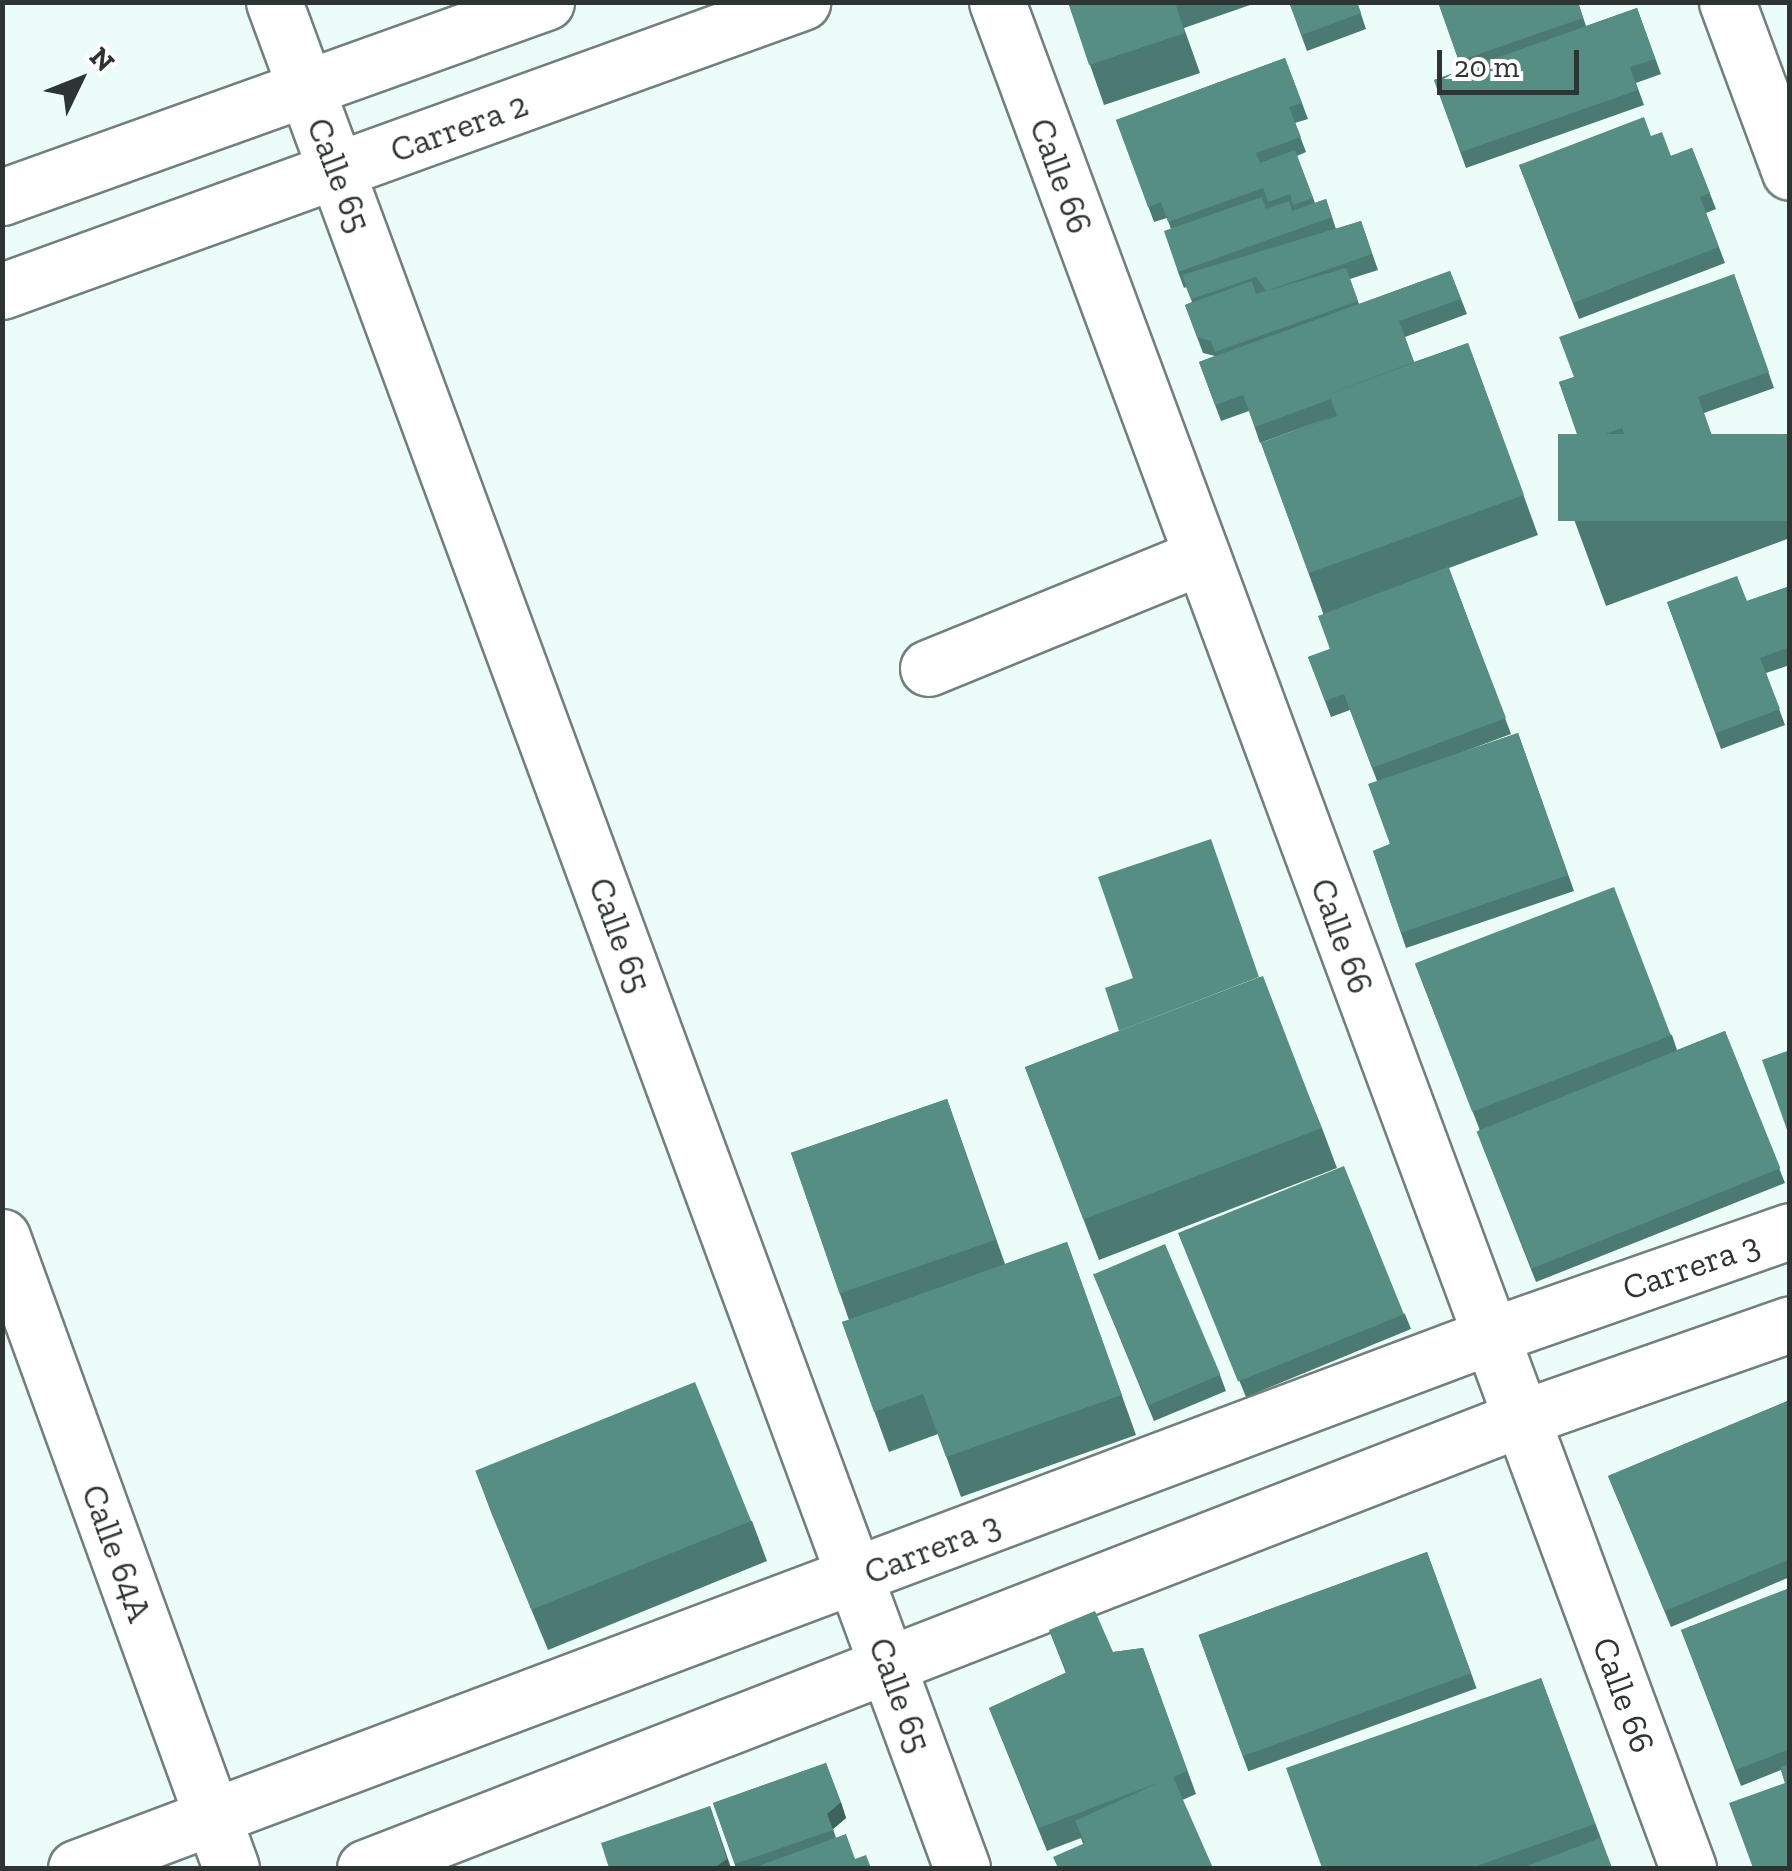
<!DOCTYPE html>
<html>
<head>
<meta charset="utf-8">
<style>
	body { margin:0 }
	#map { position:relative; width:1792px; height:1871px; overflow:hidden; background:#ebfcf9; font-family:"Zilla Slab",serif }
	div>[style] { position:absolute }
	.roads { filter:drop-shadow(2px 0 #71807d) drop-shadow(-2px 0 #71807d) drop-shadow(0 2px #71807d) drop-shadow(0 -2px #71807d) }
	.minor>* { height:55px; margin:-27.5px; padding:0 27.5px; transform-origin:27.5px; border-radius:27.5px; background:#fff }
	.wall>* { inset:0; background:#4a7a72; transform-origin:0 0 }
	.shaded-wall>* { inset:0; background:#3c635c }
	.building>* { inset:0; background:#568e84; transform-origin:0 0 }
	span { translate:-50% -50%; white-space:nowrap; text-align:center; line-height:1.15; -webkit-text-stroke:8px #fff; paint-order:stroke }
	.street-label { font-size:35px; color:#2d3433 }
	.frame { position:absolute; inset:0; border:5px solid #2d3433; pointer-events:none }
	.north { position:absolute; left:30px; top:30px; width:100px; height:100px; -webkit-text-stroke:8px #fff; paint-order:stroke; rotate:47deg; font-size:28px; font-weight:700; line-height:40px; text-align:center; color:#2d3433 }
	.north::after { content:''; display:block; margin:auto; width:35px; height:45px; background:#2d3433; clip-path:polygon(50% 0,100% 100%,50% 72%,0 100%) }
	.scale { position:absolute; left:1437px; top:50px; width:142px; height:45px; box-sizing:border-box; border:5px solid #2d3433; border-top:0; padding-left:12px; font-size:30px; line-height:35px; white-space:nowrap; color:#2d3433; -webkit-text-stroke:8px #fff; paint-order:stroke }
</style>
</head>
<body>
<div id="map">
	<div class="roads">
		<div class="minor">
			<i style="left:274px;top:2px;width:1989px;rotate:69.76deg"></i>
			<i style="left:997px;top:2px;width:1990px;rotate:69.68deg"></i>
			<i style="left:1727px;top:2px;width:181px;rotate:69.7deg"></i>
			<i style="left:2px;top:197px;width:578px;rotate:-19.72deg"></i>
			<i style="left:2px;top:291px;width:851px;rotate:-19.86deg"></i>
			<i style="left:928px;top:668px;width:296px;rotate:-22.2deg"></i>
			<i style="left:2px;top:1237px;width:671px;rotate:70.05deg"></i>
			<i style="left:76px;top:1868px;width:1511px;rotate:-20.62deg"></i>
			<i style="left:1490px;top:1336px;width:318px;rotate:-19.3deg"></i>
			<i style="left:365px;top:1868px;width:1241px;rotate:-21.25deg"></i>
			<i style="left:1522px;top:1418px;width:284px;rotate:-19.3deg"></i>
		</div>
	</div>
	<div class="wall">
		<i style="clip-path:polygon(1068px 2px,1249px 2px,1250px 5px,1184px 28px,1200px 73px,1104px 105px)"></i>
		<i style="clip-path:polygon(1289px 2px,1357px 2px,1366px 29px,1307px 51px)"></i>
		<i style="clip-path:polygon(1438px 2px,1578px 2px,1586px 26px,1637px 8px,1661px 74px,1636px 83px,1644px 105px,1466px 168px,1434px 80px,1462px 70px)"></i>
		<i style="clip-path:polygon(1285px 58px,1308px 119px,1295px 123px,1306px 152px,1297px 156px,1315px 203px,1326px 199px,1336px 229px,1361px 221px,1378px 270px,1350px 279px,1359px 304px,1450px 271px,1467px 314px,1405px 337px,1414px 362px,1468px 343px,1538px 535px,1449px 568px,1511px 734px,1455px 755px,1518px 733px,1574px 891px,1406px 948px,1373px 851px,1390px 844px,1377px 781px,1350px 710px,1331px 717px,1308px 657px,1330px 649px,1323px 613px,1261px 443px,1337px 415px,1260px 443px,1249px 411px,1221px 421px,1199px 362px,1215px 356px,1203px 353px,1185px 305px,1192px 302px,1186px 287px,1184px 288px,1178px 272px,1171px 229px,1167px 218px,1154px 222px,1116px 120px)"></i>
		<i style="clip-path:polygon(1651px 136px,1671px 156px,1692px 148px,1716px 209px,1706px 213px,1725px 263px,1579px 319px,1519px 165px)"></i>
		<i style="clip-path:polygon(1734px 274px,1774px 388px,1704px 413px,1718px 453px,1641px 480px,1628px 444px,1586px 458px,1559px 382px,1574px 377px)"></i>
		<i style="clip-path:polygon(1790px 434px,1790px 538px,1606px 606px,1572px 514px)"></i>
		<i style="clip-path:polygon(1790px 586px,1790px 665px,1766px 673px,1785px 725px,1721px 749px,1667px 602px,1747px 601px)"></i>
		<i style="clip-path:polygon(1415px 964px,1672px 1035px,1677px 1050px,1725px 1031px,1785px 1183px,1536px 1282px,1482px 1145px,1479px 1128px)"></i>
		<i style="clip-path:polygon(1260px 977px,1322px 1128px,1337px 1168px,1099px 1260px,1025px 1067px)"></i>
		<i style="clip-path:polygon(947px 1099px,1005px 1264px,1067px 1242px,1136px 1435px,961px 1497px,938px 1434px,889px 1452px,842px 1322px,849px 1320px,791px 1153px)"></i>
		<i style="clip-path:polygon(1179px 1235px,1405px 1314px,1411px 1329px,1246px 1397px)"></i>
		<i style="clip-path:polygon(1093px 1273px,1220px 1375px,1226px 1391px,1154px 1421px)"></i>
		<i style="clip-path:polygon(1790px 1400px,1790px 1577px,1671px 1627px,1608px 1476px)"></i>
		<i style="clip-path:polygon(476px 1472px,752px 1521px,767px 1561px,548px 1650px,491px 1512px)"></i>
		<i style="left:1427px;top:1552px;width:145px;height:243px;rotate:70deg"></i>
		<i style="clip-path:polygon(1790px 1588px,1790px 1868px,1785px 1783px,1781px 1770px,1741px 1786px,1681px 1630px)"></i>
		<i style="clip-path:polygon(1049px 1630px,1113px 1652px,1143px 1648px,1196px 1794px,1083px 1844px,1081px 1838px,1047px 1851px,989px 1708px,1066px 1673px)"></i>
		<i style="clip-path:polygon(1541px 1678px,1612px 1868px,1322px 1868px)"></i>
		<i style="clip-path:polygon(826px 1763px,846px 1818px,833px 1829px,836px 1838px,855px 1859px,871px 1868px,736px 1868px,713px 1803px)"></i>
	</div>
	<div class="shaded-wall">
		<i style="clip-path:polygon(841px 1802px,846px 1818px,833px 1829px,839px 1845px,827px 1814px)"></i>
		<i style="clip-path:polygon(710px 1806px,731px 1868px,714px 1868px)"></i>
	</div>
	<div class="building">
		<i style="clip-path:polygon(1068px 2px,1175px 2px,1185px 33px,1089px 65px)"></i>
		<i style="clip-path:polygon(1289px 2px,1357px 2px,1361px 13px,1302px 35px)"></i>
		<i style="clip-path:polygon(1438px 2px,1578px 2px,1583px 18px,1459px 61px)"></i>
		<i style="clip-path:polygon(1637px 8px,1655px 59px,1630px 67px,1638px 90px,1461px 152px,1434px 80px)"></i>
		<i style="clip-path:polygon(1285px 58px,1302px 103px,1289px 107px,1301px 137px,1256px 153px,1260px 163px,1295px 150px,1313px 198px,1293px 205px,1290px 194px,1268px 202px,1263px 188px,1168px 222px,1161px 202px,1148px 207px,1116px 120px)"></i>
		<i style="clip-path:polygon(1644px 117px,1651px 136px,1662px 132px,1671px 156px,1692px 148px,1710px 193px,1700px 197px,1719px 247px,1573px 303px,1519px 165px)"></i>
		<i style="clip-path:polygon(1262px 197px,1266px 209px,1289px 201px,1292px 211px,1326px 199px,1332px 217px,1178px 272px,1164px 231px)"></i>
		<i style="clip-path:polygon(1361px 221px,1372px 254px,1266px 291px,1256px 277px,1191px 299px,1182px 275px)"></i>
		<i style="clip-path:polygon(1346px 268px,1358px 301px,1215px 352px,1211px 341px,1197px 337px,1185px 305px,1252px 281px,1256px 294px)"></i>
		<i style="clip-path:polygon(1450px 271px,1461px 299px,1399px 321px,1414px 362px,1329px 394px,1331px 399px,1255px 427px,1243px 395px,1215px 405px,1199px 362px)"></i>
		<i style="clip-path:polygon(1734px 274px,1769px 372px,1698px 397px,1712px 437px,1635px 464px,1622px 428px,1580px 443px,1559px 382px,1574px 377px,1559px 337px)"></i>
		<i style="clip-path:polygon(1468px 343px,1524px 495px,1309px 573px,1261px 443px,1337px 416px,1329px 394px)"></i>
		<i style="left:1790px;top:434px;width:87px;height:232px;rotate:90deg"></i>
		<i style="clip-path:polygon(1448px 567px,1506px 718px,1372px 768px,1344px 694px,1325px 701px,1308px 657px,1330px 649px,1318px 616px)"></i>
		<i style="clip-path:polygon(1737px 576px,1747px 601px,1790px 586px,1790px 647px,1760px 658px,1780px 709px,1716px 733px,1667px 602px)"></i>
		<i style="clip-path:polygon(1518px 733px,1568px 875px,1401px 933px,1373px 851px,1390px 844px,1368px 784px)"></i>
		<i style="clip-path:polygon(1211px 839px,1259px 977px,1119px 1031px,1105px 988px,1133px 978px,1098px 877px)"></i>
		<i style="left:1614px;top:887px;width:159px;height:213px;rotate:69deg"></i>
		<i style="left:1263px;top:976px;width:163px;height:255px;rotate:69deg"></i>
		<i style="left:1725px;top:1031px;width:148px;height:268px;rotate:68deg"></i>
		<i style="clip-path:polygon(1790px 1050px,1790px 1138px,1762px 1060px)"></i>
		<i style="left:947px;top:1099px;width:149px;height:165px;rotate:71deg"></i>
		<i style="left:1344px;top:1166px;width:160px;height:179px;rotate:68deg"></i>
		<i style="clip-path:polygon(1067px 1242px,1122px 1395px,946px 1457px,923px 1394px,874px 1412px,842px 1322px)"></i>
		<i style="left:1165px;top:1244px;width:142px;height:78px;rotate:67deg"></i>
		<i style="left:695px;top:1382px;width:150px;height:237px;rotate:68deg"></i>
		<i style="clip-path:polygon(1790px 1400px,1790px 1559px,1665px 1611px,1608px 1476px)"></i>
		<i style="left:1427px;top:1552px;width:129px;height:243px;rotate:70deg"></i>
		<i style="clip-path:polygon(1790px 1588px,1790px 1749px,1736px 1770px,1681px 1630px)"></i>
		<i style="clip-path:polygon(1095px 1611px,1113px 1652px,1143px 1648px,1187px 1771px,1173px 1777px,1213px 1868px,1058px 1868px,1053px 1857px,1085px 1843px,1075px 1821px,1160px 1782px,1039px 1828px,989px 1708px,1067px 1672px,1049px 1630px)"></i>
		<i style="clip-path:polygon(1541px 1678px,1595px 1824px,1471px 1868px,1322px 1868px,1286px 1768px)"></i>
		<i style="clip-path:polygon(826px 1763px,841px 1802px,827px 1814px,833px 1830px,735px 1864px,713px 1803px)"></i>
		<i style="clip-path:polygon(1790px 1764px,1790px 1868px,1753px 1868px,1729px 1803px,1785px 1783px,1780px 1767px)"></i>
		<i style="clip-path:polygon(710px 1806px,727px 1859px,714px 1868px,609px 1868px,601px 1843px)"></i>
		<i style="clip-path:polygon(846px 1834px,855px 1859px,866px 1855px,871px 1868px,753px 1868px)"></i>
		<i style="clip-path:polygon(1600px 1838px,1612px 1868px,1522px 1868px)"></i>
	</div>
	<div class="street-label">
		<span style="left:459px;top:127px;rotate:-20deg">Carrera 2</span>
		<span style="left:339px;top:175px;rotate:69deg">Calle 65</span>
		<span style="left:1061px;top:176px;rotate:70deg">Calle 66</span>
		<span style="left:620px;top:935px;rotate:70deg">Calle 65</span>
		<span style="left:1342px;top:936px;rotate:70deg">Calle 66</span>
		<span style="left:1691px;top:1266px;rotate:-19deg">Carrera 3</span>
		<span style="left:932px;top:1548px;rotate:-21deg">Carrera 3</span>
		<span style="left:117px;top:1553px;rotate:70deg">Calle 64A</span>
		<span style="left:900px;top:1695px;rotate:70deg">Calle 65</span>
		<span style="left:1624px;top:1695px;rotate:70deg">Calle 66</span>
	</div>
	<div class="frame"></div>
	<div class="north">N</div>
	<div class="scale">20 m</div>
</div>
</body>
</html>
